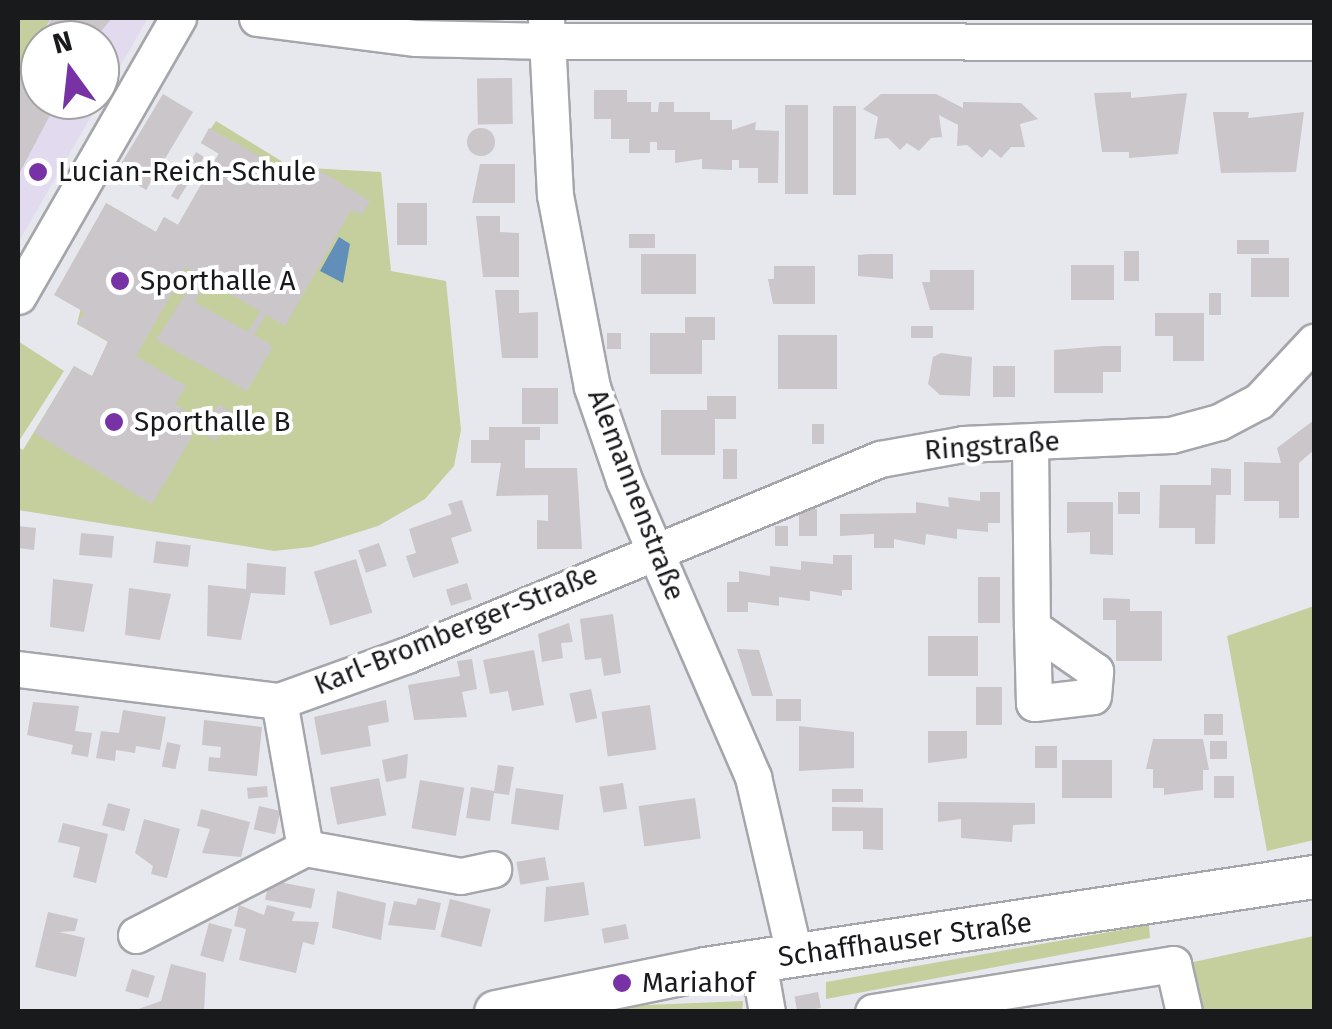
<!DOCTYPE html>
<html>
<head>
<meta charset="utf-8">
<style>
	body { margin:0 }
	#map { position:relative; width:1332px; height:1029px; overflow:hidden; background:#e6e8ee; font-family:"Fira Sans",sans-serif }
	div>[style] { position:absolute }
	.education>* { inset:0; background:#e2daef }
	.green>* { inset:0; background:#c5cf9d }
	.water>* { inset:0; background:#618fba }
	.building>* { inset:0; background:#cbc6ca; transform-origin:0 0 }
	.round { border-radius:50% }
	.roads { filter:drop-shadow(2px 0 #a5a6ac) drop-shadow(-2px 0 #a5a6ac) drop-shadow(0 2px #a5a6ac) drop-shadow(0 -2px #a5a6ac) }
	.minor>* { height:35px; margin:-17.5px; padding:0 17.5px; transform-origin:17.5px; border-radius:17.5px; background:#fff }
	.major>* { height:42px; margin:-21px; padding:0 21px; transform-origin:21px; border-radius:21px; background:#fff }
	.dots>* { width:28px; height:28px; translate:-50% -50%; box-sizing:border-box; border:5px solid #fff; border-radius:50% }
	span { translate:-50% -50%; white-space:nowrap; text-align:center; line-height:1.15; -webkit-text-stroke:8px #fff; paint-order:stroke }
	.poi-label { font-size:28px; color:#191a1c }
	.left { translate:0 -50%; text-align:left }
	.street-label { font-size:28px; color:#191a1c }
	.frame { position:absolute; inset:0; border:20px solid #191a1c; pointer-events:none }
	.north { position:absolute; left:20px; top:20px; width:100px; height:100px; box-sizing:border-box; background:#fff; border:2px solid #a3a3a4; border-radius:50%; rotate:345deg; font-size:28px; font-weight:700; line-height:40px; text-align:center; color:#191a1c }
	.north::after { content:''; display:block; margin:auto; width:35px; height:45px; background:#7732a5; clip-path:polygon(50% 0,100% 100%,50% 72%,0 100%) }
</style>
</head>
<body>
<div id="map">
	<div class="education">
		<i style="clip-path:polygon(evenodd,18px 18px,148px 18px,18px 243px,18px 18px,40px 40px,100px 40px,100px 100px,40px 100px,40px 40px)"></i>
	</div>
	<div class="green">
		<i style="clip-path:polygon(18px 18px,51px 18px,18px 74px)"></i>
		<i style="clip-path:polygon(216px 121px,291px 167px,381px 172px,391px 271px,446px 281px,461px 430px,454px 466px,425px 499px,378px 526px,311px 547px,274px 551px,18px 510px,18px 447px,23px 450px,74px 366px,92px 376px,108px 342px,77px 324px,106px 203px,156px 232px,164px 217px,178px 225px,219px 154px,201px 143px)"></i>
		<i style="clip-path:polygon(18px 341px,64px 371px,19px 441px,18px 440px)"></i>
		<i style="clip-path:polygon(1314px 606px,1314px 840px,1267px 851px,1227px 636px)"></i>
		<i style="clip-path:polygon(1149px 925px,1150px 938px,826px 999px,826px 982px)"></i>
		<i style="clip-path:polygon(1314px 936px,1314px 1011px,1189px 1012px,1189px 963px)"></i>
		<i style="clip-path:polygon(743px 1001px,742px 1011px,593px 1012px,624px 1006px)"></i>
	</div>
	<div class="water">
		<i style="clip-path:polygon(339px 237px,350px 244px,343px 283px,320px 271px)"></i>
	</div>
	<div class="building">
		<i style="clip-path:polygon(52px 18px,112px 18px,94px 40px,40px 40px,40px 100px,58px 100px,18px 176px,18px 76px)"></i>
		<i style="left:512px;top:78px;width:46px;height:35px;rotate:89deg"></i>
		<i style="clip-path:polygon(594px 90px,627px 90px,627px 102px,651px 102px,651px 112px,658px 112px,659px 102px,674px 102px,674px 112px,710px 112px,710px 120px,732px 120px,732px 130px,756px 122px,755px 130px,779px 131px,778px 183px,758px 183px,758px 168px,739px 168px,739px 160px,732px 160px,732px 170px,702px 169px,702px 159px,675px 163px,675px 150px,657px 150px,657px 142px,650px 142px,650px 153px,629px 153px,629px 139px,611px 139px,611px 119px,594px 119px)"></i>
		<i style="clip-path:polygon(1131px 92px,1131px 98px,1187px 93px,1178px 154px,1129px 158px,1129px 152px,1102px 152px,1094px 93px)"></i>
		<i style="left:163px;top:94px;width:35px;height:91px;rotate:31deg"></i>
		<i style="clip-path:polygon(881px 94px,936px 94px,963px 108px,963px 102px,1021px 103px,1038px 119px,1020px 124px,1025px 147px,1011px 147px,1001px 158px,990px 149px,982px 158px,967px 145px,957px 146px,958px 125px,939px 115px,942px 137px,931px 138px,919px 151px,907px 143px,900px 150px,888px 138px,874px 139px,878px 117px,863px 109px)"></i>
		<i style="left:785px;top:105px;width:23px;height:89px"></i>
		<i style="left:833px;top:106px;width:23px;height:89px"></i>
		<i style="clip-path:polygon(1213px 112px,1249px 112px,1248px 118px,1304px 112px,1296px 172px,1221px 173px)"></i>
		<i style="clip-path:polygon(evenodd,209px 128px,311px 185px,319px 170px,370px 201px,362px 215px,351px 210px,285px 326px,266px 315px,254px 335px,273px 346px,247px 391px,156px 340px,198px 274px,186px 268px,136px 356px,186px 386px,175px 404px,192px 415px,184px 429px,193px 435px,152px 504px,34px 433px,74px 366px,92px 377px,108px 341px,77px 324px,84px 312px,54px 295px,106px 203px,156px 232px,164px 217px,178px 225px,219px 153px,201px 143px,209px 128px,207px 281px,260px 311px,248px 332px,195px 302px,207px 281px)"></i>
		<i class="round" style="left:467px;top:128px;width:28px;height:28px"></i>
		<i style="clip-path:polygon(196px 152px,204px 157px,178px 200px,171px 196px)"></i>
		<i style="clip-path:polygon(480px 164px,515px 164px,515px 203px,472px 203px)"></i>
		<i style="left:397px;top:203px;width:30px;height:42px"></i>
		<i style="clip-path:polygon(476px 216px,500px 216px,500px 232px,519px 233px,519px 277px,483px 277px)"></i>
		<i style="left:629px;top:234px;width:26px;height:14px"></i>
		<i style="left:1237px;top:240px;width:32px;height:14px"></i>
		<i style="left:1124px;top:251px;width:15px;height:30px"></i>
		<i style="left:641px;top:254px;width:55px;height:40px"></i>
		<i style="clip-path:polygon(870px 254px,893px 254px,893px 279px,858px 276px,858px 255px)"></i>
		<i style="left:1251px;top:258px;width:38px;height:39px"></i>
		<i style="left:1071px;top:265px;width:43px;height:35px"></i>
		<i style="clip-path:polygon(774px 266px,815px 266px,815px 304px,773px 304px,768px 279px,774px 279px)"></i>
		<i style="clip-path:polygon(930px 270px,974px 270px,974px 310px,930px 310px,922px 282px,930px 282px)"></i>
		<i style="clip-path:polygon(495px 290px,519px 290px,519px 313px,538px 312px,538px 358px,502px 358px)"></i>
		<i style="left:1209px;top:293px;width:12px;height:22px"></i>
		<i style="clip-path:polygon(1155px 313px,1204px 313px,1204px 361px,1173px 361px,1173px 336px,1155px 336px)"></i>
		<i style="clip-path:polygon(685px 317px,715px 317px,715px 340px,702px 340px,702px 374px,650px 374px,650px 333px,685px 333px)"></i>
		<i style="left:911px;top:326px;width:22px;height:12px"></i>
		<i style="left:607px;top:333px;width:14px;height:16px"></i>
		<i style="left:778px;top:335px;width:59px;height:54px"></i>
		<i style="clip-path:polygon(1104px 346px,1121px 346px,1121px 372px,1103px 372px,1103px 393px,1054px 393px,1054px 350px)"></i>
		<i style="clip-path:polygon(941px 353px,972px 357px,970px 396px,940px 395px,928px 384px,933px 357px)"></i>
		<i style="left:993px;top:366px;width:22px;height:31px"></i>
		<i style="left:522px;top:388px;width:36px;height:36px"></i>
		<i style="clip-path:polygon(707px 396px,736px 396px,736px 419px,715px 419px,715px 455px,661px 455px,661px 410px,707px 410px)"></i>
		<i style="left:219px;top:404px;width:17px;height:33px;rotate:33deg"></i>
		<i style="clip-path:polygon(1314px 420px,1314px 450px,1299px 463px,1299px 518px,1279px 518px,1279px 501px,1244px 501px,1244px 462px,1281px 463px,1277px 448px)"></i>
		<i style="left:824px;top:424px;width:20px;height:12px;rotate:90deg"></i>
		<i style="clip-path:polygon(489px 427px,540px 427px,540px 440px,525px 440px,525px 468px,577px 468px,582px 549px,537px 549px,537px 520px,548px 521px,548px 495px,496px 496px,501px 463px,471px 463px,471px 440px,489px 440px)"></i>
		<i style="left:723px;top:449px;width:14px;height:30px"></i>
		<i style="clip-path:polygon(1211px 468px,1231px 469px,1231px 495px,1216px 495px,1215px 544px,1195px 544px,1195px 528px,1159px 528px,1160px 485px,1211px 485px)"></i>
		<i style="clip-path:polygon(980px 492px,1000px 492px,1000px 523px,988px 523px,988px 532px,957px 529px,957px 539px,926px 534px,925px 545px,894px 539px,894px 548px,874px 548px,874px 534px,840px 536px,840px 514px,916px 513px,916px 502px,949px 507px,948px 497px,980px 501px)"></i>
		<i style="left:1118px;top:492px;width:22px;height:22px"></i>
		<i style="clip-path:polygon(462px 500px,472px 531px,451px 538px,459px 563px,413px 578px,406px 556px,416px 553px,409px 529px,452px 514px,448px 504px)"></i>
		<i style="clip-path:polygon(1067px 502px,1113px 502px,1113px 555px,1090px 554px,1090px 532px,1067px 533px)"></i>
		<i style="left:799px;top:509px;width:18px;height:27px"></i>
		<i style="clip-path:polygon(18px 526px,36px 528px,34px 550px,18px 548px)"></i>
		<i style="left:775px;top:526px;width:13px;height:20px"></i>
		<i style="left:81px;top:533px;width:33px;height:22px;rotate:5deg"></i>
		<i style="left:156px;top:541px;width:35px;height:22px;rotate:7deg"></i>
		<i style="left:379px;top:543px;width:24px;height:22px;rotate:71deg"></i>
		<i style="clip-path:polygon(833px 555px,852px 555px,852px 590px,842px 590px,842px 596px,810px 591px,810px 601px,779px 597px,779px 606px,748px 602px,748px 612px,727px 612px,727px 582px,739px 582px,739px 571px,770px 576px,770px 566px,801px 570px,801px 561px,833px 564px)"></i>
		<i style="left:356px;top:559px;width:56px;height:44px;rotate:73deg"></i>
		<i style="clip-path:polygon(247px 563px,286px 567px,285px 595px,251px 593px,241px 640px,207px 636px,208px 585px,246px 589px)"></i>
		<i style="left:978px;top:577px;width:22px;height:46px"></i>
		<i style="clip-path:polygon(53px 579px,93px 584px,84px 632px,50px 627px)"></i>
		<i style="left:467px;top:583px;width:17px;height:22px;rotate:73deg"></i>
		<i style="clip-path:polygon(129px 588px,171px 594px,160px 640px,125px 635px)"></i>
		<i style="clip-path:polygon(1103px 598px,1130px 599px,1130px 611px,1162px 611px,1162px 661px,1116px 661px,1116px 620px,1103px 620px)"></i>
		<i style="clip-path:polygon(613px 614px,621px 673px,604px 676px,601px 658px,585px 660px,580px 619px)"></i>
		<i style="clip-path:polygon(569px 623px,573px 642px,561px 643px,563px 658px,542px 662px,538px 634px)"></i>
		<i style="left:928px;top:636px;width:50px;height:40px"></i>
		<i style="clip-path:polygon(737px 649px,759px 650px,773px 696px,752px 696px)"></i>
		<i style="clip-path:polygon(534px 650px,544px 705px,512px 711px,508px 691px,490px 694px,483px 660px)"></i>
		<i style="clip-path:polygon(472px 659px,477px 689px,462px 692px,467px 717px,414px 720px,408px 685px,460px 676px,457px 661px)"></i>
		<i style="left:976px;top:687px;width:26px;height:38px"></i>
		<i style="left:591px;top:689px;width:30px;height:22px;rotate:78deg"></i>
		<i style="left:776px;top:699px;width:25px;height:22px"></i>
		<i style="clip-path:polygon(386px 700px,389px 722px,368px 726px,371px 746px,321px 755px,314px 717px)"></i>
		<i style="clip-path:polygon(33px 702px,79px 706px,75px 731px,92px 733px,88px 757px,71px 754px,73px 745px,27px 735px)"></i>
		<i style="left:650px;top:705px;width:45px;height:49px;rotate:82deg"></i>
		<i style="clip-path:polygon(123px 710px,166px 717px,160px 750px,136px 746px,135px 753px,116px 750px,115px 761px,96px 758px,101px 731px,119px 733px)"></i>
		<i style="left:1223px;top:714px;width:21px;height:19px;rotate:90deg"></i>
		<i style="clip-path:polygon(204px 720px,262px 727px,257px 776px,208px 771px,209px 757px,220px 758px,221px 747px,202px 745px)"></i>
		<i style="clip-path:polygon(799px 726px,854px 732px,854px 768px,799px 771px)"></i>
		<i style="clip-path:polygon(928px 731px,967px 731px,967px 758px,928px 763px)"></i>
		<i style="clip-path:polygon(1153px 739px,1203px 739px,1209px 770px,1203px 770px,1203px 790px,1164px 795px,1164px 788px,1153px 788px,1153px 769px,1146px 769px)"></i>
		<i style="left:1210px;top:741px;width:17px;height:18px"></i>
		<i style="left:167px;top:742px;width:14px;height:25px;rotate:12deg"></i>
		<i style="left:1035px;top:746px;width:22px;height:22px"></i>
		<i style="clip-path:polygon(408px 754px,406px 778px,386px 782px,382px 760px)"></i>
		<i style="left:1112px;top:760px;width:38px;height:50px;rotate:90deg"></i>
		<i style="clip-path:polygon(498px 765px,514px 767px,509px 795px,494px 793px,490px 821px,466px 818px,471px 787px,494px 791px)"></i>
		<i style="left:1214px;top:776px;width:20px;height:22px"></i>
		<i style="left:379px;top:778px;width:38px;height:50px;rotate:79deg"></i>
		<i style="left:420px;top:780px;width:45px;height:49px;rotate:10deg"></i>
		<i style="left:623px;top:783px;width:26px;height:24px;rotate:81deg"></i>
		<i style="left:267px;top:786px;width:11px;height:20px;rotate:85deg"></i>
		<i style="left:516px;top:788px;width:48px;height:36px;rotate:8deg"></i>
		<i style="left:832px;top:789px;width:31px;height:13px"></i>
		<i style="left:695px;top:798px;width:41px;height:57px;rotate:82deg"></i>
		<i style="clip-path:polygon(938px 802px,1035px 803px,1035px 824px,1013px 825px,1012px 842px,961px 838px,961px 819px,938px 822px)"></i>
		<i style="left:108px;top:803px;width:23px;height:23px;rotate:15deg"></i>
		<i style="left:259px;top:806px;width:22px;height:24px;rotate:13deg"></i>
		<i style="clip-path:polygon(832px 807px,883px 808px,883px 850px,863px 849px,863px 831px,832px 831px)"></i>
		<i style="clip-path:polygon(201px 809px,250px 822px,241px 857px,202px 853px,210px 829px,197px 826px)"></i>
		<i style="clip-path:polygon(144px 819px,180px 829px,167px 878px,151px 874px,153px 866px,135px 853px)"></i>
		<i style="clip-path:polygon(63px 823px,108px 834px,96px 883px,73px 877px,80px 847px,58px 842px)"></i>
		<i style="left:545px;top:857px;width:23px;height:29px;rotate:80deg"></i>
		<i style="left:269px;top:880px;width:47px;height:20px;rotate:11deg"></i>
		<i style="clip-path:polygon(584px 882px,589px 915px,544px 922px,546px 887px)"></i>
		<i style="clip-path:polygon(337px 891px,386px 903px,381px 940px,332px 928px)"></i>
		<i style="clip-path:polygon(418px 898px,441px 903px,435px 930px,388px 925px,394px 901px,416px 905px)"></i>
		<i style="left:450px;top:899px;width:42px;height:39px;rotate:14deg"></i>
		<i style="clip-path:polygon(239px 905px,264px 915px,267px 905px,295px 912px,292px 921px,319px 922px,314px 945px,303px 942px,296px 973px,239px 960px,246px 929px,234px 926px)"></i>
		<i style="clip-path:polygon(48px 912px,78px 919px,75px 931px,59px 932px,85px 938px,76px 977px,35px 967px)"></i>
		<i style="left:209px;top:923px;width:24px;height:34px;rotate:15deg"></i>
		<i style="left:626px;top:924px;width:15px;height:25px;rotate:79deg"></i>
		<i style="clip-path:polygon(171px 964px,206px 973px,204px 1012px,130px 1012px,161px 1001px)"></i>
		<i style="left:132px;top:969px;width:24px;height:23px;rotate:17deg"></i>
		<i style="left:818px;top:992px;width:16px;height:24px;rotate:79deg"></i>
	</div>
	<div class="roads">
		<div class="minor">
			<i style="left:257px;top:18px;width:160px;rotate:7.2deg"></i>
			<i style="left:416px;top:38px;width:132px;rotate:1.3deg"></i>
			<i style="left:548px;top:41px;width:766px;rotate:0.07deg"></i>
			<i style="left:546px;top:18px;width:177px;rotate:87.1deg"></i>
			<i style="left:555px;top:195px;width:196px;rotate:79.1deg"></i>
			<i style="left:592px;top:387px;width:98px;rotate:71deg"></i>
			<i style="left:624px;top:480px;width:324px;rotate:66.5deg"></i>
			<i style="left:753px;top:777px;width:185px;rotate:76.9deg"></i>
			<i style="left:18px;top:296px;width:321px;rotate:-60.1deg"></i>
			<i style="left:1030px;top:442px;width:185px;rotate:89.4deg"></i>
			<i style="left:1032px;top:627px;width:76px;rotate:88.5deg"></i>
			<i style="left:1034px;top:703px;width:59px;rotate:-6.8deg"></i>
			<i style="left:1093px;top:696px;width:25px;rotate:-85deg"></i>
			<i style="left:1095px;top:671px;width:77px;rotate:-145.1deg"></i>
			<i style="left:18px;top:669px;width:263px;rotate:7deg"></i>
			<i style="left:279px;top:701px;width:136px;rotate:-19.8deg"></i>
			<i style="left:407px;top:655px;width:512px;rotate:-22.51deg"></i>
			<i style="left:880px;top:459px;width:84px;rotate:-10.2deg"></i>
			<i style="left:963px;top:444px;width:208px;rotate:-2.5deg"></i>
			<i style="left:1171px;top:435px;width:50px;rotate:-15.2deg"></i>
			<i style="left:1219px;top:422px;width:45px;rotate:-27.7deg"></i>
			<i style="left:1259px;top:401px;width:81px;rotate:-47deg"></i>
			<i style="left:305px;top:848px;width:158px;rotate:10.2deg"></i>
			<i style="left:461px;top:876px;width:33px;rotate:-12deg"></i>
			<i style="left:136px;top:935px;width:190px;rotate:-27.2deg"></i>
			<i style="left:305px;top:848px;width:149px;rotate:-100deg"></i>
			<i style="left:758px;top:961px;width:52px;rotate:80deg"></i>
			<i style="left:873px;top:1012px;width:304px;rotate:-9.1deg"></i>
			<i style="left:1173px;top:964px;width:49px;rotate:77.1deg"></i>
		</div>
		<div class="major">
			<i style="left:496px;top:1012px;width:213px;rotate:-11.6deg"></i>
			<i style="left:705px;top:969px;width:616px;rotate:-8.59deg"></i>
		</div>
	</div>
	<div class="dots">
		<i style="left:38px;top:172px;background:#7732a5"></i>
		<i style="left:120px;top:281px;background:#7732a5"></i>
		<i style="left:114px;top:422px;background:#7732a5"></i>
		<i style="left:622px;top:983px;background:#7732a5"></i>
	</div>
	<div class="poi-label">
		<span class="left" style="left:58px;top:172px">Lucian-Reich-Schule</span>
		<span class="left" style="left:140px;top:281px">Sporthalle A</span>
		<span class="left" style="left:134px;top:422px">Sporthalle B</span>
		<span class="left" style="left:642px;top:983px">Mariahof</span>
	</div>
	<div class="street-label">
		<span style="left:992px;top:446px;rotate:-4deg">Ringstraße</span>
		<span style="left:636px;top:495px;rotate:69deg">Alemannenstraße</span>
		<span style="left:456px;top:630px;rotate:-22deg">Karl-Bromberger-Straße</span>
		<span style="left:905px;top:940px;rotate:-8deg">Schaffhauser Straße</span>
	</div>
	<div class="frame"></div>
	<div class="north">N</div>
</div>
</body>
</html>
